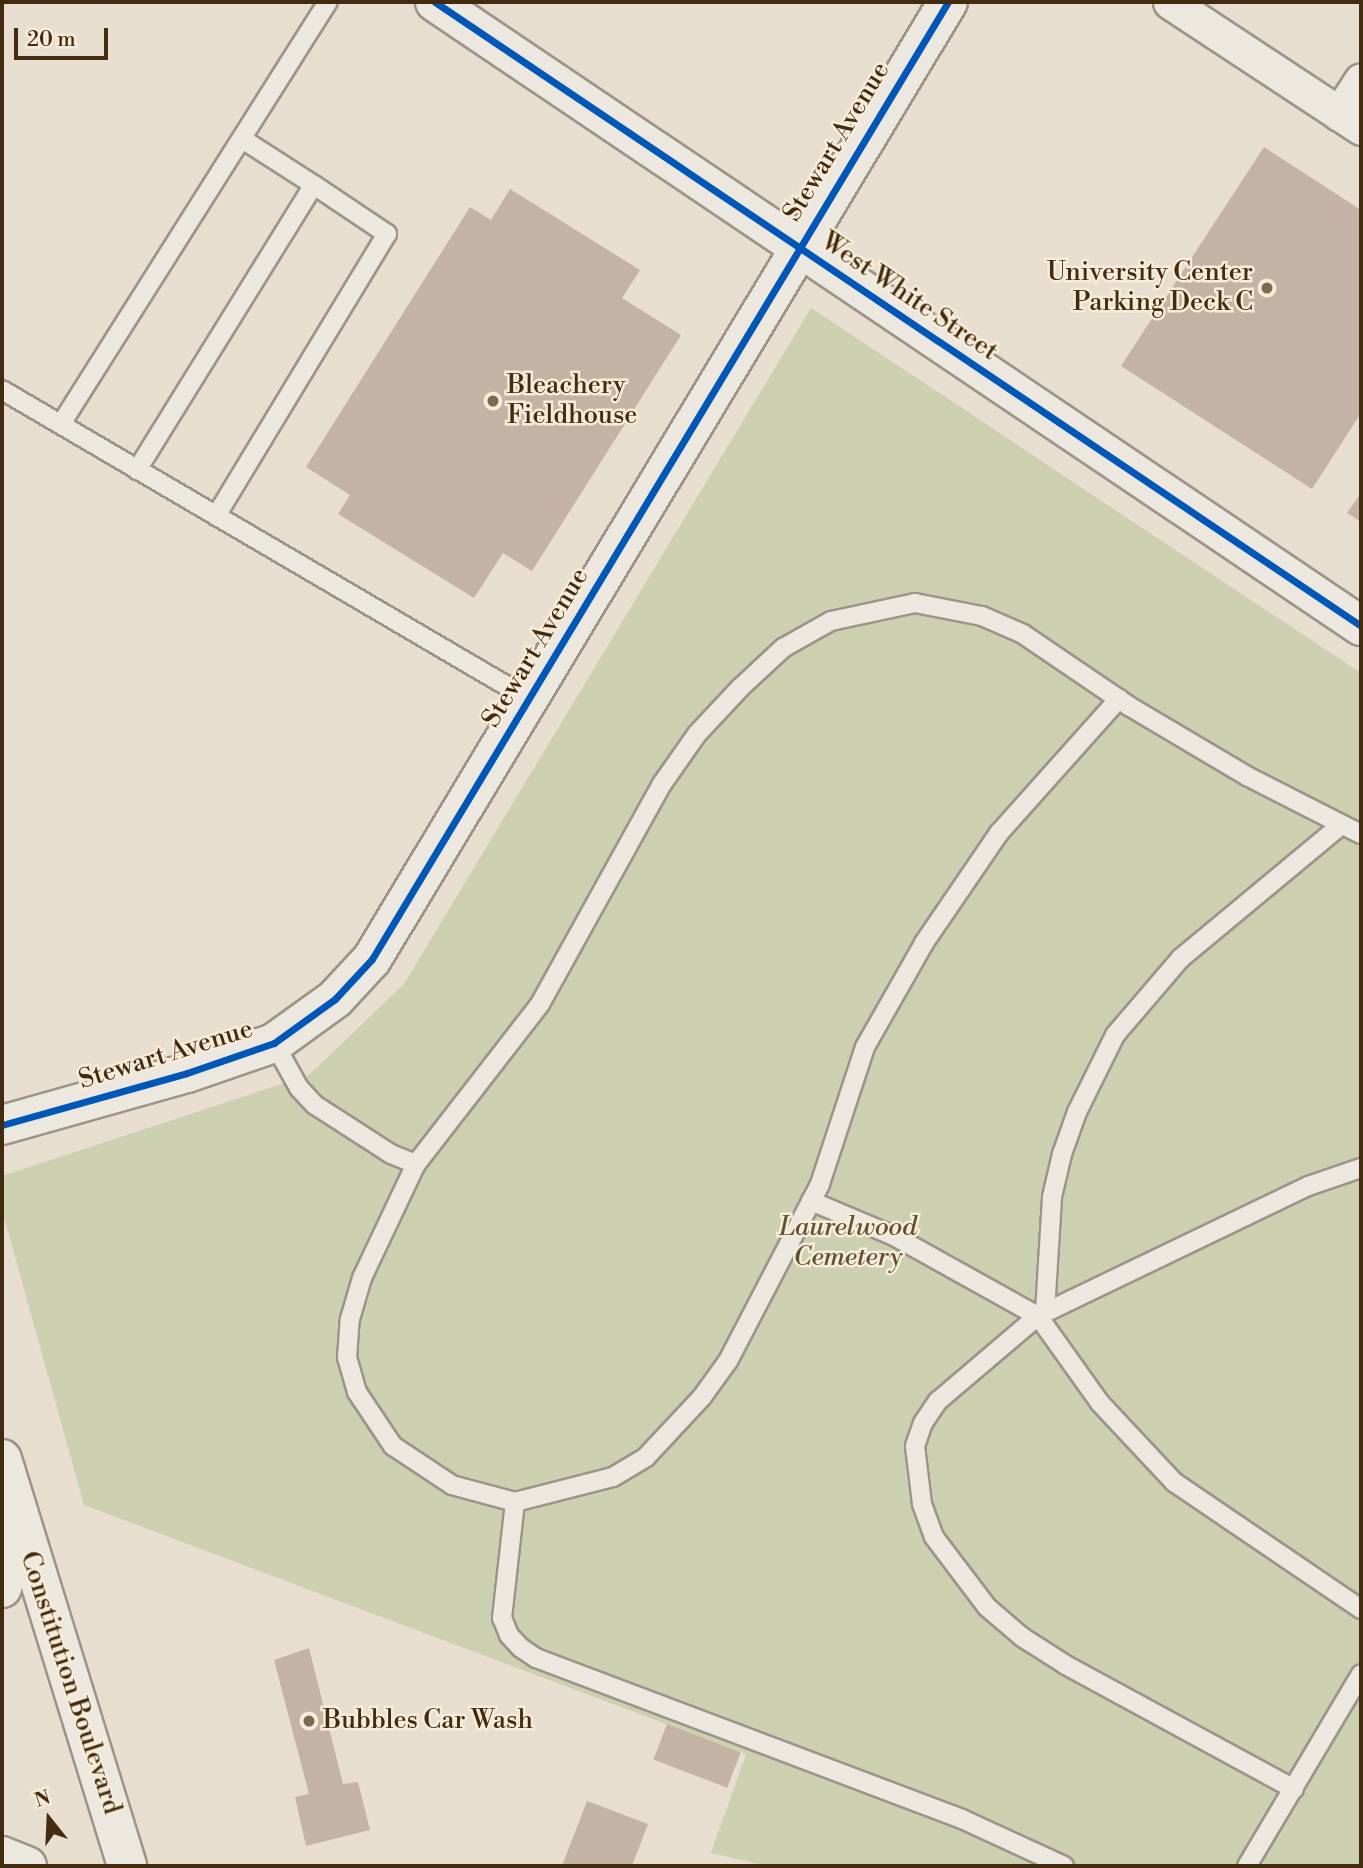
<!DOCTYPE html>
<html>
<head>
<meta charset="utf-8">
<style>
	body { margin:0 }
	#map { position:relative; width:1363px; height:1868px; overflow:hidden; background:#e7decf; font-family:"Libre Bodoni",serif }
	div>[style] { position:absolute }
	.green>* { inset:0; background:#cdd0b0 }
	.building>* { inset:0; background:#c4b3a4; transform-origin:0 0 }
	.roads { filter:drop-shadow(2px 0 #9c9488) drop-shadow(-2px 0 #9c9488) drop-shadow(0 2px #9c9488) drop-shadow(0 -2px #9c9488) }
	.service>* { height:18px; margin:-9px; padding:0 9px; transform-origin:9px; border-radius:9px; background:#ece7df }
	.minor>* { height:33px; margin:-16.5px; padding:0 16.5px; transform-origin:16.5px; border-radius:16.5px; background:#ece7df }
	.tertiary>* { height:38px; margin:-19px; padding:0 19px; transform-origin:19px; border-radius:19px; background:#ece7df }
	.secondary>* { height:38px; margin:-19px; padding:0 19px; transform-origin:19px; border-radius:19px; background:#ece7df }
	.cycleway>* { height:7px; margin:-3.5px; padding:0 3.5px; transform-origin:3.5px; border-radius:3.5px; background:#0057b8 }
	.dots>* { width:19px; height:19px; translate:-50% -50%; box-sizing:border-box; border:4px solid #f6ecd9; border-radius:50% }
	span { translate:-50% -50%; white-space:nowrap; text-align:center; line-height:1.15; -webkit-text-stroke:5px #f6ecd9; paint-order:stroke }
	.street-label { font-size:26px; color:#432b10 }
	.poi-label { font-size:26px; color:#432b10 }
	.right { translate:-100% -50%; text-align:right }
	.left { translate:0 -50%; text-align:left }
	.park-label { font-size:26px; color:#605132; font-style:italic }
	.frame { position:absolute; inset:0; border:4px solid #432b10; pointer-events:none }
	.north { position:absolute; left:14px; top:1784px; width:70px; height:70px; -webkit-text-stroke:5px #f6ecd9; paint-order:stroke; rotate:342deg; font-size:19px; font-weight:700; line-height:28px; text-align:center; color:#432b10 }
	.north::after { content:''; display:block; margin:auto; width:24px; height:32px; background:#432b10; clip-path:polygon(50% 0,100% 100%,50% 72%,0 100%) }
	.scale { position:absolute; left:14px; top:28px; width:94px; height:32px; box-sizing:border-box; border:4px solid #432b10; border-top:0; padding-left:9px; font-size:21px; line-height:24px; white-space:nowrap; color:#432b10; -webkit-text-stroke:5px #f6ecd9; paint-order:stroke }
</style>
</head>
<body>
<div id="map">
	<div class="green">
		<i style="clip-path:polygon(811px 308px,1361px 673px,1361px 1866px,767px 1866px,711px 1853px,746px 1754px,84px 1505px,2px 1210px,2px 1176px,309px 1075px,404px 984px)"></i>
	</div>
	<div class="building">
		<i style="clip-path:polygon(1264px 147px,1361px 210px,1361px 413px,1312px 489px,1121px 366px)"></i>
		<i style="clip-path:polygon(510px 189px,640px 270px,622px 298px,681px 335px,532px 571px,503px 553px,474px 598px,338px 514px,350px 495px,306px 467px,470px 207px,491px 220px)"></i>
		<i style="clip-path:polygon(1361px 493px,1361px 522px,1347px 513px)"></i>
		<i style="clip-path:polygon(309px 1648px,343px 1784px,358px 1782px,370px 1830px,306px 1846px,295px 1797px,309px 1794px,274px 1660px)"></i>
		<i style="left:667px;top:1724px;width:79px;height:38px;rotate:21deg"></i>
		<i style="clip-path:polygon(587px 1801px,648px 1824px,632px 1866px,562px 1866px)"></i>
	</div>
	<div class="roads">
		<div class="service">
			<i style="left:2px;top:390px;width:611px;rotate:30.38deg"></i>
			<i style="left:61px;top:424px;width:499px;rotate:-57.7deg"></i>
			<i style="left:137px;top:470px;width:335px;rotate:-58.2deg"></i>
			<i style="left:314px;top:185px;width:85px;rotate:-147.4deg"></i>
			<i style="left:216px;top:516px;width:330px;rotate:-58.8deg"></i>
			<i style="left:387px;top:234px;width:88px;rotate:-146.1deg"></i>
			<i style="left:274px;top:1043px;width:51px;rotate:60.9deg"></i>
			<i style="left:299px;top:1088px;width:23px;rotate:47deg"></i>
			<i style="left:315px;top:1105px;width:90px;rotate:32.8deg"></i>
			<i style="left:391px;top:1154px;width:27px;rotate:22deg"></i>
			<i style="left:811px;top:1201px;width:90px;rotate:22.9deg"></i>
			<i style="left:894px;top:1236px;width:165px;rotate:29.1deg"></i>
			<i style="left:1038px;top:1316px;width:107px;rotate:54.5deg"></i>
			<i style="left:1100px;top:1403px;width:108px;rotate:46.9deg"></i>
			<i style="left:1174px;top:1482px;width:226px;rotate:34.2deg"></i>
			<i style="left:1045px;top:1312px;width:115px;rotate:-86.5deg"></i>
			<i style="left:1052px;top:1197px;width:44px;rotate:-76.9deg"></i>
			<i style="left:1062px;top:1154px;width:45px;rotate:-70.3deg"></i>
			<i style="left:1077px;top:1112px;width:86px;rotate:-63.7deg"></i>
			<i style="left:1115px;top:1035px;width:101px;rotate:-49.4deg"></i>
			<i style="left:1181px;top:958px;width:207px;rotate:-39.7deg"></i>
			<i style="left:515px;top:1502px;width:101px;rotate:-14.3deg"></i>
			<i style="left:613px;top:1477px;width:39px;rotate:-31deg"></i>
			<i style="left:646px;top:1457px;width:82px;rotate:-47deg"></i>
			<i style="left:702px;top:1397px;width:44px;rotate:-54.2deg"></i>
			<i style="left:728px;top:1361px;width:199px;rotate:-62.5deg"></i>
			<i style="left:820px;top:1184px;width:144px;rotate:-71.8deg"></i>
			<i style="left:865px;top:1047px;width:120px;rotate:-60.4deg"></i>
			<i style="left:924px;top:943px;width:133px;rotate:-55.7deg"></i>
			<i style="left:999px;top:833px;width:180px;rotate:-48.2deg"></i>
			<i style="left:1294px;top:1789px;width:260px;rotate:-151.5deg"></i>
			<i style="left:1066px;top:1665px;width:52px;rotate:-147.5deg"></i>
			<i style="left:1022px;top:1637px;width:46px;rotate:-139.4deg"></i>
			<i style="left:987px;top:1607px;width:88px;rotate:-127.1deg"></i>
			<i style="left:934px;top:1537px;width:35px;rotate:-110deg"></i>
			<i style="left:922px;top:1504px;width:58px;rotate:-96.9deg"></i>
			<i style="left:915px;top:1446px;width:24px;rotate:-71deg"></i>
			<i style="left:923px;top:1423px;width:27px;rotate:-56deg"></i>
			<i style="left:938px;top:1401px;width:131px;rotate:-40.4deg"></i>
			<i style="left:1038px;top:1316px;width:300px;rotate:-25.7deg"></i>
			<i style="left:1308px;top:1186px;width:56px;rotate:-18.8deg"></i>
			<i style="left:1064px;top:1866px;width:112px;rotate:-155.3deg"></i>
			<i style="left:962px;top:1819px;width:455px;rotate:-159.3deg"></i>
			<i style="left:536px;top:1658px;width:18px;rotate:-146deg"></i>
			<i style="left:521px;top:1648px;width:18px;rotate:-133deg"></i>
			<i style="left:509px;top:1635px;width:18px;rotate:-112deg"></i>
			<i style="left:502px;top:1618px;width:117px;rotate:-83.6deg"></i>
			<i style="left:515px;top:1502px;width:65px;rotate:-164.9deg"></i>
			<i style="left:452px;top:1485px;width:71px;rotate:-146.5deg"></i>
			<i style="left:393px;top:1446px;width:65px;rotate:-123.7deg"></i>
			<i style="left:357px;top:1392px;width:35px;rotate:-106deg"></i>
			<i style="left:347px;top:1358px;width:39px;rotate:-86deg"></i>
			<i style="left:350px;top:1319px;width:43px;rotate:-73.7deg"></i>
			<i style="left:362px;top:1278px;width:126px;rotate:-64.7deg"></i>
			<i style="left:416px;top:1164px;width:202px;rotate:-52.2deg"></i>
			<i style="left:540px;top:1004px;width:252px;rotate:-61deg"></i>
			<i style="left:662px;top:784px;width:61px;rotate:-55deg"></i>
			<i style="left:697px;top:734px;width:63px;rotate:-46.9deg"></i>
			<i style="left:740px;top:688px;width:59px;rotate:-42.9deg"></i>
			<i style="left:783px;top:648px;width:55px;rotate:-29.4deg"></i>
			<i style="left:831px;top:621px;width:86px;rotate:-12.1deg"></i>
			<i style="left:915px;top:603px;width:68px;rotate:11deg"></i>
			<i style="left:982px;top:616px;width:45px;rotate:23.7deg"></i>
			<i style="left:1023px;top:634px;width:128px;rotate:34.2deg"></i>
			<i style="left:1129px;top:706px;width:137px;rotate:30.7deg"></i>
			<i style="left:1247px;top:776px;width:128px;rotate:27deg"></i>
			<i style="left:1247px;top:1866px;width:223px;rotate:-59.3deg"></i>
		</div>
		<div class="minor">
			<i style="left:1170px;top:2px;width:229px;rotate:33.4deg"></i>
			<i style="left:1339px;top:114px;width:40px;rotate:-57.1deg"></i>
		</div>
		<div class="tertiary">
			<i style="left:435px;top:2px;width:1117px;rotate:33.97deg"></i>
			<i style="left:2px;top:1125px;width:192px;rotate:-15.7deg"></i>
			<i style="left:187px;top:1073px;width:92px;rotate:-19deg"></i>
			<i style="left:274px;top:1043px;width:75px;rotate:-35.8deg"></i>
			<i style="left:335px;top:999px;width:54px;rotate:-47.2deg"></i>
			<i style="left:372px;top:959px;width:1117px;rotate:-58.96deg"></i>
			<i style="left:2px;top:1459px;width:426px;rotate:72.9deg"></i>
			<i style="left:2px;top:1588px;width:65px;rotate:-73deg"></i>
		</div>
		<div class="secondary">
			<i style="left:2px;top:1856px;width:27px;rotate:22deg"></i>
		</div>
	</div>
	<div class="cycleway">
		<i style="left:435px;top:2px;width:1117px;rotate:33.97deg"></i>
		<i style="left:2px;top:1125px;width:192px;rotate:-15.7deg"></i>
		<i style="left:187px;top:1073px;width:92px;rotate:-19deg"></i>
		<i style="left:274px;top:1043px;width:75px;rotate:-35.8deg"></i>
		<i style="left:335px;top:999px;width:54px;rotate:-47.2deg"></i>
		<i style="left:372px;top:959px;width:1117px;rotate:-58.96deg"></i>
	</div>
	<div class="dots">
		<i style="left:1267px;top:288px;background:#7c6a53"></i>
		<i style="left:493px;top:401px;background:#7c6a53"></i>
		<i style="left:309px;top:1721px;background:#7c6a53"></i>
	</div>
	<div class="street-label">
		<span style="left:837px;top:142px;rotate:-59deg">Stewart Avenue</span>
		<span style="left:909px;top:297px;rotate:34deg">West White Street</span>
		<span style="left:536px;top:648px;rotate:-59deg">Stewart Avenue</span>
		<span style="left:166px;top:1055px;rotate:-17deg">Stewart Avenue</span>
		<span style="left:70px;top:1683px;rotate:72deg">Constitution Boulevard</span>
	</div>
	<div class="poi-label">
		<span class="right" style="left:1253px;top:288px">University Center<br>Parking Deck C</span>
		<span class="left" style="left:507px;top:401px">Bleachery<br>Fieldhouse</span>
		<span class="left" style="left:323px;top:1721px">Bubbles Car Wash</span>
	</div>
	<div class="park-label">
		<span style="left:848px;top:1243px">Laurelwood<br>Cemetery</span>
	</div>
	<div class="frame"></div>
	<div class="north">N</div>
	<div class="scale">20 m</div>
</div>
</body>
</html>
